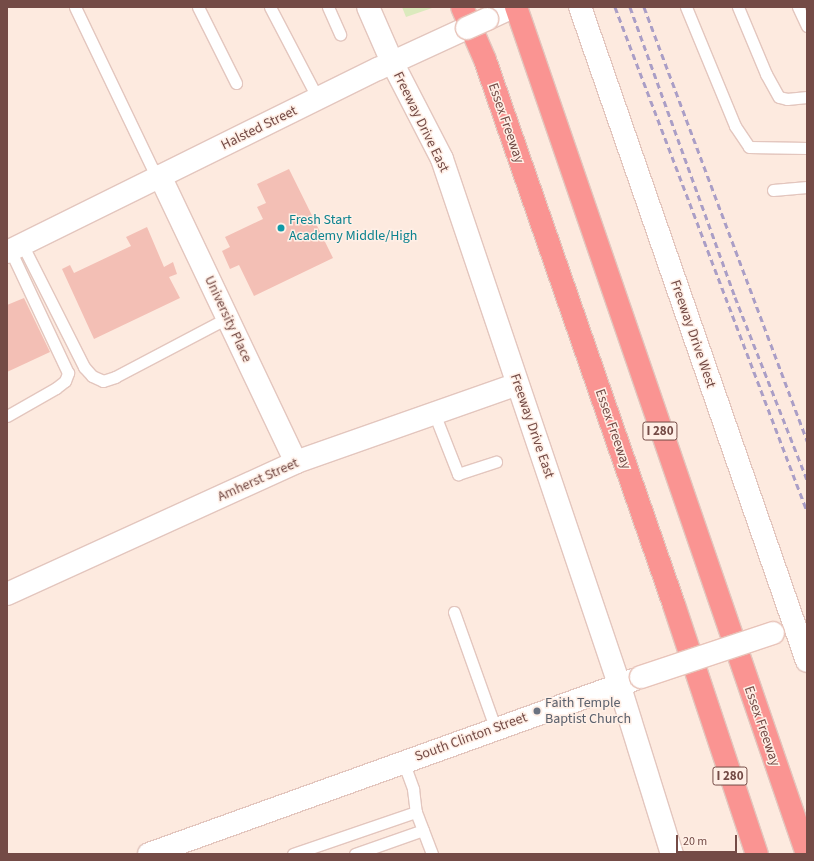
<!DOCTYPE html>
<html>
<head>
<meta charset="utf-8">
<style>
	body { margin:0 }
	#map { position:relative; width:814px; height:861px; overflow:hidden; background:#fdeadf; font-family:"Source Sans 3",sans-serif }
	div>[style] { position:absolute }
	.green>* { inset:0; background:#dbeabd }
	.building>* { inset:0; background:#f3bfb5 }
	.roads { filter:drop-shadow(1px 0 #e3c6be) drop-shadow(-1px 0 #e3c6be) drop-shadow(0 1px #e3c6be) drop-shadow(0 -1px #e3c6be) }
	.lane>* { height:11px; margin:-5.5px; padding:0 5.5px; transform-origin:5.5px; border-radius:5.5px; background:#fff }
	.street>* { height:22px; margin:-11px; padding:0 11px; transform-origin:11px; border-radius:11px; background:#fff }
	.secondary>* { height:22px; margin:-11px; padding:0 11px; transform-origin:11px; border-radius:11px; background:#fff }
	.highway>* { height:22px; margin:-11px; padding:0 11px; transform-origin:11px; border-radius:11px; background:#fa9492 }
	.rail>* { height:3px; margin-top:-1.5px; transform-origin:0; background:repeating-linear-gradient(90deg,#aa9ec6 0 6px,transparent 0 10px) }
	.bridges { filter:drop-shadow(1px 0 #e8c4ba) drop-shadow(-1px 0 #e8c4ba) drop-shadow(0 1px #e8c4ba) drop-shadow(0 -1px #e8c4ba) }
	.secondary-bridge>* { height:22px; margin:-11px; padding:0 11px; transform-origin:11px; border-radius:11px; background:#fff }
	.dots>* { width:11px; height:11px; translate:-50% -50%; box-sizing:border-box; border:2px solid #ffefe6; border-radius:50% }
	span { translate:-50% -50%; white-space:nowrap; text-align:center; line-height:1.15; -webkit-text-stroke:3px #ffefe6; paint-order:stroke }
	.shield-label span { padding:1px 3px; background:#ffefe6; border:1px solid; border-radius:3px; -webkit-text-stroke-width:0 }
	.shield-label { font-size:13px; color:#744b46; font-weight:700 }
	.street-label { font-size:14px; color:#744b46 }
	.culture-label { font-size:14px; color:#0d838f }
	.left { translate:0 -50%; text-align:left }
	.worship-label { font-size:14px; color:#5b616d }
	.frame { position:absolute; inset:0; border:8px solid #744b46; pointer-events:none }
	.scale { position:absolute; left:676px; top:835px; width:61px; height:18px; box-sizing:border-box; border:2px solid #744b46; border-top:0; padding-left:5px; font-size:12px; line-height:14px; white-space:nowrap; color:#744b46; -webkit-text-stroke:3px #ffefe6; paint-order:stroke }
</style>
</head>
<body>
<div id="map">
	<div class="green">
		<i style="clip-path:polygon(402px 7px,435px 7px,406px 17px)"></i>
	</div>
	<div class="building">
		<i style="clip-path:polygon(289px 169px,333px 258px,254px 296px,239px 265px,230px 269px,222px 251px,230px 247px,225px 237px,263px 219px,257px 207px,266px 203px,257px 184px)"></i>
		<i style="clip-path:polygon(147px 227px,164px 267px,173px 262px,177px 274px,169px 277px,180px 298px,94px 339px,62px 269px,70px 265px,74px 273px,131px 246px,126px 237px)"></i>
		<i style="clip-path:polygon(24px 298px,50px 352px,7px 372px,7px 305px)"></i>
	</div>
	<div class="roads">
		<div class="lane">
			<i style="left:75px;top:7px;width:190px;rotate:64.4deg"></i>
			<i style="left:198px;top:7px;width:85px;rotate:63.4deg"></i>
			<i style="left:270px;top:7px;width:104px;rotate:62.4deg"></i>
			<i style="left:328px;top:7px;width:30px;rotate:66deg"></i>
			<i style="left:686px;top:7px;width:129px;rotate:67.6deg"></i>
			<i style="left:735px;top:126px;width:25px;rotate:56deg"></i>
			<i style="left:749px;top:147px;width:58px;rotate:1deg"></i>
			<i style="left:738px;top:7px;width:73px;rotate:67.3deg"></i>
			<i style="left:766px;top:74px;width:26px;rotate:61deg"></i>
			<i style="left:779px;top:97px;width:8px;rotate:14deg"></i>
			<i style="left:787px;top:99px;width:20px;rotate:-6deg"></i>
			<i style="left:798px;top:7px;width:21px;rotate:65deg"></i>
			<i style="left:773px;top:190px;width:34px;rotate:-5deg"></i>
			<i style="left:22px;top:244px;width:138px;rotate:63.2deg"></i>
			<i style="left:84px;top:367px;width:12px;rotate:48deg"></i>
			<i style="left:92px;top:376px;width:12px;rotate:24deg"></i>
			<i style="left:103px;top:381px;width:13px;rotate:-18deg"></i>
			<i style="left:115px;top:377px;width:127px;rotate:-27.8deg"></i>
			<i style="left:434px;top:413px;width:66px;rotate:68.5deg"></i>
			<i style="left:458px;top:474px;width:40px;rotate:-18deg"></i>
			<i style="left:7px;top:416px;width:56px;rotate:-29.7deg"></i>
			<i style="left:56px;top:388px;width:11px;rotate:-38deg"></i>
			<i style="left:65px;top:381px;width:9px;rotate:-69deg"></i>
			<i style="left:68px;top:373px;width:136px;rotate:-115.2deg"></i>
			<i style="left:454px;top:612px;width:122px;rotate:70.4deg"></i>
			<i style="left:403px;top:761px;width:30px;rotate:70deg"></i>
			<i style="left:413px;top:789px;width:23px;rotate:83deg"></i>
			<i style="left:416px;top:812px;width:45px;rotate:69.1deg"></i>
			<i style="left:293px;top:854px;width:130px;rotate:-18.9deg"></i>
			<i style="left:355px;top:854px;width:72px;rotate:-19.4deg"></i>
		</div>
		<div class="street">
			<i style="left:160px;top:176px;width:317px;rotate:64.6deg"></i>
			<i style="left:7px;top:594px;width:318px;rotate:-24.5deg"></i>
			<i style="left:296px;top:462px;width:234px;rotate:-19.4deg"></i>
		</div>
		<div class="secondary">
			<i style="left:368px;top:7px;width:60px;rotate:66.4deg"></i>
			<i style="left:392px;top:62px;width:109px;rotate:62.7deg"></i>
			<i style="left:442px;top:159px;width:554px;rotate:71.37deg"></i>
			<i style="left:619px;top:684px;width:178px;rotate:72.7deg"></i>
			<i style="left:580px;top:7px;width:692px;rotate:70.86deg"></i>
			<i style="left:487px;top:19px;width:29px;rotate:-25deg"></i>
			<i style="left:7px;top:252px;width:414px;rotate:-26.3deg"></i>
			<i style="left:378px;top:69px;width:98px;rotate:-24.7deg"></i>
			<i style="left:149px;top:854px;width:514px;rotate:-19.77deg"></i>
		</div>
		<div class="highway">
			<i style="left:462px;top:7px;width:58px;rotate:66.5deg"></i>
			<i style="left:485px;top:60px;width:577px;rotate:70.87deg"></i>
			<i style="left:674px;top:605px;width:262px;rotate:71.6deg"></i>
			<i style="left:516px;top:7px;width:896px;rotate:71.04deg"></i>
		</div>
	</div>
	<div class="rail">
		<i style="left:615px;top:7px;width:539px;rotate:69.15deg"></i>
		<i style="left:630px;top:7px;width:308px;rotate:70.1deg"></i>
		<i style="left:735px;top:297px;width:197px;rotate:68.5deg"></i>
		<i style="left:644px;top:7px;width:464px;rotate:69.4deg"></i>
	</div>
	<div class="bridges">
		<div class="secondary-bridge">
			<i style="left:467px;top:28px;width:22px;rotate:-24deg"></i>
			<i style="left:641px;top:677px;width:139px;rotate:-18.4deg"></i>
		</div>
	</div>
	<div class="dots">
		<i style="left:281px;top:228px;background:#0f9aa8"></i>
		<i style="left:537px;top:711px;background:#6b7280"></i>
	</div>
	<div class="shield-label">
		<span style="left:660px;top:431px">I 280</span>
		<span style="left:730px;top:776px">I 280</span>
	</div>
	<div class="street-label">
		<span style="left:421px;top:122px;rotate:64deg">Freeway Drive East</span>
		<span style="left:506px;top:123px;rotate:71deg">Essex Freeway</span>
		<span style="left:259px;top:128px;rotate:-26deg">Halsted Street</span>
		<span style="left:228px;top:319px;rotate:65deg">University Place</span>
		<span style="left:693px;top:334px;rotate:71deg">Freeway Drive West</span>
		<span style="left:532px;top:426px;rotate:71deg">Freeway Drive East</span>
		<span style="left:613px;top:429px;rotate:71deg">Essex Freeway</span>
		<span style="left:258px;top:480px;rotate:-24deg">Amherst Street</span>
		<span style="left:762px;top:726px;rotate:71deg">Essex Freeway</span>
		<span style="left:471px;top:737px;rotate:-20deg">South Clinton Street</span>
	</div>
	<div class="culture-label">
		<span class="left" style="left:289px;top:228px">Fresh Start<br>Academy Middle/High</span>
	</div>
	<div class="worship-label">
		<span class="left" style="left:545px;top:711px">Faith Temple<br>Baptist Church</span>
	</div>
	<div class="frame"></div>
	<div class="scale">20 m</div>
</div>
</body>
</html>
